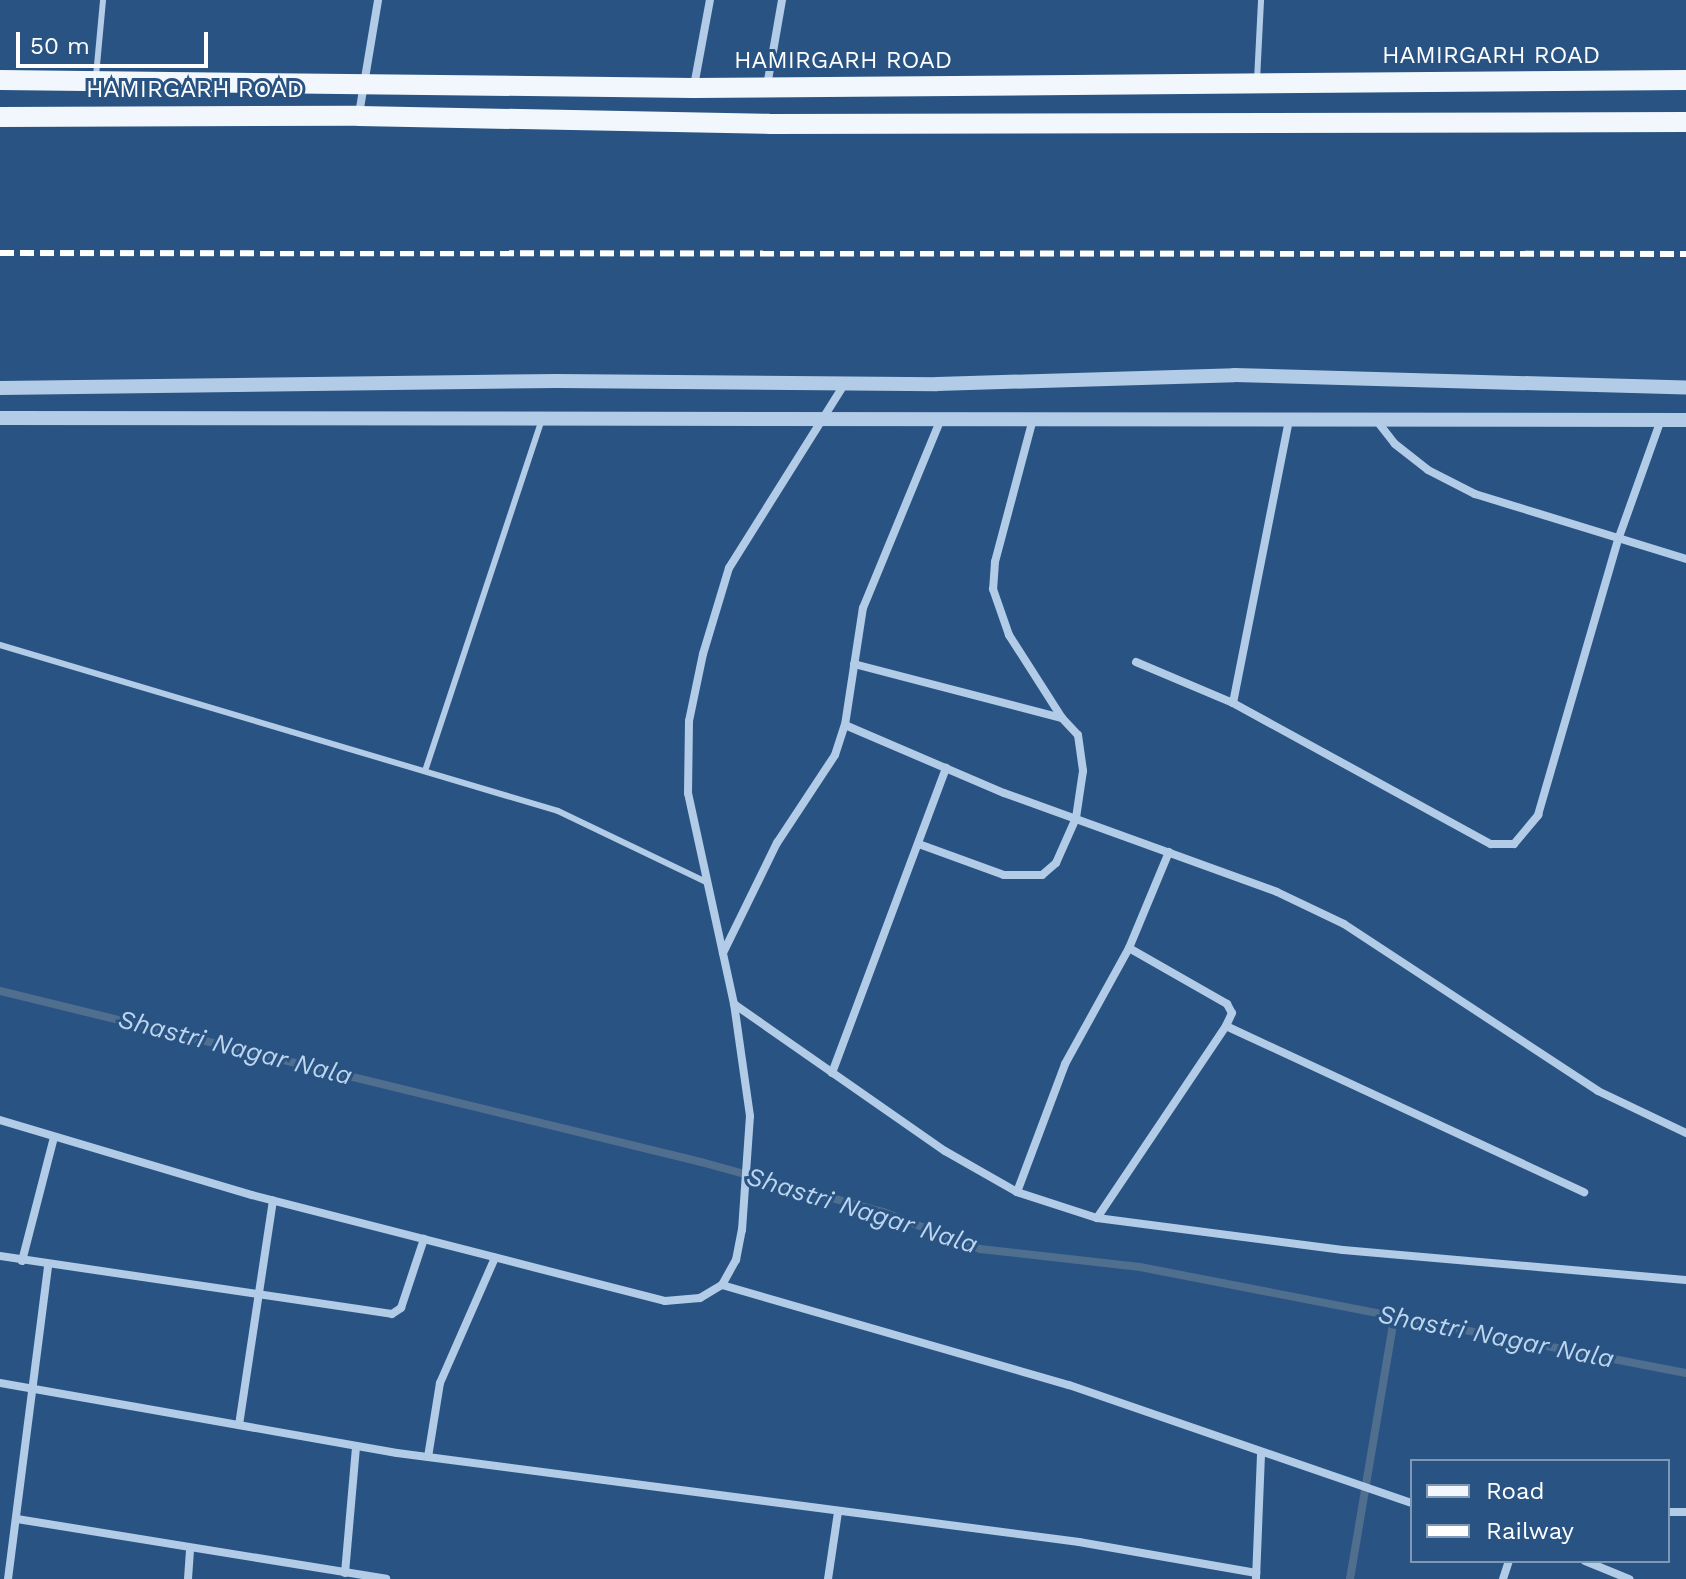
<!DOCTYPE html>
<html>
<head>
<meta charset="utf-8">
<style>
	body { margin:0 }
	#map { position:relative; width:1686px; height:1579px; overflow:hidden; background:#295382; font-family:"Work Sans",sans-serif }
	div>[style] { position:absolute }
	.stream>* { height:8px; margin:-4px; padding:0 4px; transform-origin:4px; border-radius:4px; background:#506e8e }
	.service>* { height:6px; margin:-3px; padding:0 3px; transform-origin:3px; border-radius:3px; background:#b2cbe6 }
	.minor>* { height:8px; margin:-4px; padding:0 4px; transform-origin:4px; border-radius:4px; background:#b2cbe6 }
	.tertiary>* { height:14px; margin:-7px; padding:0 7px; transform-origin:7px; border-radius:7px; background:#b2cbe6 }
	.primary>* { height:20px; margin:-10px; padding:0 10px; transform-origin:10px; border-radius:10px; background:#f2f7fd }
	.rail>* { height:6px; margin-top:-3px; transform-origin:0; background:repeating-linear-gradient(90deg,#fff 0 14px,transparent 0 20px) }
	span { translate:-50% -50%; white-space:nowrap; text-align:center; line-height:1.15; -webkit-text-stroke:6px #295382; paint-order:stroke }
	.street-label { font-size:24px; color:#fff }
	.water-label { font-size:26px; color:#bdd5ed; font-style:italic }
	.legend { position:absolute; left:1410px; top:1459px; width:260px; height:104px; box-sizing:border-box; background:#295382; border:2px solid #7f98b4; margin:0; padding:10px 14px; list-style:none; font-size:24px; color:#fff }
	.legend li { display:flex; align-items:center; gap:16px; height:40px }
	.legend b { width:40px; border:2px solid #7f98b4 }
	.scale { position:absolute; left:16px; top:32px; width:192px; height:36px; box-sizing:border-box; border:4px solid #fff; border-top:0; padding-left:10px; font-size:24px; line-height:28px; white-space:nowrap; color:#fff; -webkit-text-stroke:6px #295382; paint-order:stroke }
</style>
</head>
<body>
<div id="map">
	<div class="stream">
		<i style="left:0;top:991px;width:722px;rotate:13.71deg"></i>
		<i style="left:701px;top:1162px;width:189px;rotate:15.4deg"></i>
		<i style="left:883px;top:1212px;width:104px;rotate:20.9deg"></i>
		<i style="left:980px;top:1249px;width:161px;rotate:6.4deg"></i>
		<i style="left:1140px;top:1267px;width:556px;rotate:10.99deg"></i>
		<i style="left:1350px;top:1579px;width:270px;rotate:-80.4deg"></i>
	</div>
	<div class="service">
		<i style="left:96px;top:76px;width:76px;rotate:-84.7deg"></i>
		<i style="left:1257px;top:80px;width:80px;rotate:-87.1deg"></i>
		<i style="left:0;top:645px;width:582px;rotate:16.57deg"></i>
		<i style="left:558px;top:811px;width:166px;rotate:25.6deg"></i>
		<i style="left:426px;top:768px;width:368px;rotate:-71.6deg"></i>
	</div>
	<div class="minor">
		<i style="left:694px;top:86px;width:87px;rotate:-79.5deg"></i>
		<i style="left:767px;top:86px;width:87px;rotate:-80.1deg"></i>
		<i style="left:359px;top:114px;width:116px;rotate:-80.5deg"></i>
		<i style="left:1033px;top:419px;width:148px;rotate:104.9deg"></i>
		<i style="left:995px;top:562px;width:27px;rotate:94deg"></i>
		<i style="left:993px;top:589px;width:49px;rotate:70.8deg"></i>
		<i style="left:1009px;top:635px;width:98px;rotate:57.4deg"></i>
		<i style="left:1377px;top:421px;width:29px;rotate:52deg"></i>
		<i style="left:1395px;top:444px;width:42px;rotate:38.2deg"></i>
		<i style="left:1428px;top:470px;width:53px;rotate:27.1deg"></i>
		<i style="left:1475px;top:494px;width:221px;rotate:17.1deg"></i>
		<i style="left:1136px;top:662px;width:105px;rotate:22.9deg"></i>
		<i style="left:1233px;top:703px;width:294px;rotate:28.7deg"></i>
		<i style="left:1491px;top:844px;width:23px"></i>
		<i style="left:1514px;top:844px;width:38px;rotate:-50deg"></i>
		<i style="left:1538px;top:815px;width:290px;rotate:-73.8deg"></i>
		<i style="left:1619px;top:537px;width:124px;rotate:-70.3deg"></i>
		<i style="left:854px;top:664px;width:215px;rotate:14.6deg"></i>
		<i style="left:1062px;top:718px;width:23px;rotate:47deg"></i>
		<i style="left:1078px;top:735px;width:36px;rotate:82deg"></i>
		<i style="left:1083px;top:771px;width:48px;rotate:98.5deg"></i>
		<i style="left:1076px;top:818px;width:49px;rotate:114deg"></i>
		<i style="left:1056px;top:863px;width:18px;rotate:139deg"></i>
		<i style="left:1042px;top:875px;width:38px;rotate:180deg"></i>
		<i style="left:1004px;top:875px;width:90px;rotate:-160deg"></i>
		<i style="left:1233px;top:703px;width:288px;rotate:-78.8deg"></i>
		<i style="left:845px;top:725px;width:173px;rotate:23.2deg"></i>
		<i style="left:1004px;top:793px;width:290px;rotate:19.9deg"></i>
		<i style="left:1277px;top:892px;width:74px;rotate:25.5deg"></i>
		<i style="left:1344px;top:924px;width:304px;rotate:33.3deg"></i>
		<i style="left:1598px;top:1091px;width:98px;rotate:25.5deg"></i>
		<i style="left:1129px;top:948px;width:113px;rotate:29.7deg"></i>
		<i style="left:1227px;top:1004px;width:10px;rotate:61deg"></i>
		<i style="left:1232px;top:1013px;width:14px;rotate:115deg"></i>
		<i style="left:723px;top:953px;width:123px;rotate:-63.9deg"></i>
		<i style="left:777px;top:843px;width:105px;rotate:-56.6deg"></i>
		<i style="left:835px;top:755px;width:32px;rotate:-72deg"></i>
		<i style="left:845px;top:725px;width:118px;rotate:-81.3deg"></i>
		<i style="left:863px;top:608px;width:204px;rotate:-67.6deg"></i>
		<i style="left:734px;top:1004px;width:257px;rotate:34.9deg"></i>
		<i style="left:945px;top:1151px;width:83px;rotate:29.7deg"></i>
		<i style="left:1017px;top:1192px;width:84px;rotate:18deg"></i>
		<i style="left:1097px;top:1218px;width:248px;rotate:7.4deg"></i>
		<i style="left:1343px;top:1250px;width:344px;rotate:5deg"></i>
		<i style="left:832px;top:1073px;width:326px;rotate:-69.5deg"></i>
		<i style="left:0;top:1120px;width:263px;rotate:16.6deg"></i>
		<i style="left:252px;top:1195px;width:426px;rotate:14.4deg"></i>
		<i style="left:665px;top:1301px;width:35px;rotate:-5deg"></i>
		<i style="left:700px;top:1298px;width:26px;rotate:-31deg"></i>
		<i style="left:722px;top:1285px;width:29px;rotate:-61deg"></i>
		<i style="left:736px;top:1260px;width:31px;rotate:-79deg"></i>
		<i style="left:742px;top:1230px;width:114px;rotate:-86deg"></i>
		<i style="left:750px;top:1116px;width:113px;rotate:-98.1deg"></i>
		<i style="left:734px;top:1004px;width:216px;rotate:-102.3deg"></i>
		<i style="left:688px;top:793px;width:72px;rotate:-89.2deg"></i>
		<i style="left:689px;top:721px;width:68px;rotate:-78.2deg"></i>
		<i style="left:703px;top:654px;width:90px;rotate:-73.2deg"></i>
		<i style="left:729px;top:568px;width:216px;rotate:-57.9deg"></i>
		<i style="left:1017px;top:1192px;width:137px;rotate:-69.4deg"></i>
		<i style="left:1065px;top:1064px;width:132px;rotate:-61.1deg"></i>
		<i style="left:1129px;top:948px;width:104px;rotate:-67.4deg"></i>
		<i style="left:1097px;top:1218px;width:231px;rotate:-56.1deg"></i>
		<i style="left:1226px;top:1026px;width:395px;rotate:24.9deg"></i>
		<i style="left:0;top:1256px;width:396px;rotate:8.4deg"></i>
		<i style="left:392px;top:1314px;width:11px;rotate:-34deg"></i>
		<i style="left:401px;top:1308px;width:73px;rotate:-71.6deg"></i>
		<i style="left:22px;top:1261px;width:128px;rotate:-75.5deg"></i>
		<i style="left:722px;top:1285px;width:361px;rotate:16.1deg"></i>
		<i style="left:1069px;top:1385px;width:363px;rotate:19deg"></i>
		<i style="left:0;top:1383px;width:403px;rotate:10deg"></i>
		<i style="left:397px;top:1453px;width:688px;rotate:7.43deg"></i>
		<i style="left:1079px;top:1542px;width:180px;rotate:9.9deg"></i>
		<i style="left:239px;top:1425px;width:227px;rotate:-81.4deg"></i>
		<i style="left:428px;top:1457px;width:75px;rotate:-80.8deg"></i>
		<i style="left:440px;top:1383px;width:137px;rotate:-66.3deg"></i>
		<i style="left:1668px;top:1512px;width:18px"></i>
		<i style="left:17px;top:1519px;width:374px;rotate:9.2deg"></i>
		<i style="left:1585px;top:1561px;width:48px;rotate:22.2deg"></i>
		<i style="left:345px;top:1573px;width:127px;rotate:-85deg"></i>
		<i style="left:8px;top:1579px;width:317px;rotate:-82.7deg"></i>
		<i style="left:188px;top:1579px;width:29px;rotate:-86deg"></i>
		<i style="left:828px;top:1579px;width:68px;rotate:-81.5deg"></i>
		<i style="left:1256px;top:1579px;width:127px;rotate:-87.7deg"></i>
		<i style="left:1503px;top:1579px;width:19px;rotate:-72deg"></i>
	</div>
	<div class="tertiary">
		<i style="left:0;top:388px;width:557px;rotate:-0.72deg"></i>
		<i style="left:557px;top:381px;width:380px;rotate:0.5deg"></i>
		<i style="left:937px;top:384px;width:297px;rotate:-1.7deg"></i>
		<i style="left:1234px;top:375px;width:452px;rotate:1.6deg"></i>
		<i style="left:0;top:418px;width:1686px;rotate:0.07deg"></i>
	</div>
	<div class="primary">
		<i style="left:0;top:80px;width:693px;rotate:0.66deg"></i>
		<i style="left:693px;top:88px;width:993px;rotate:-0.46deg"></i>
		<i style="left:0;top:117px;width:359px;rotate:-0.2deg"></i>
		<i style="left:359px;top:116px;width:410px;rotate:1.1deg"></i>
		<i style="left:769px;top:124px;width:917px;rotate:-0.12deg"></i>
	</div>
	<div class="rail">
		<i style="left:0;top:253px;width:1686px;rotate:0.03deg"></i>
	</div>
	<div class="street-label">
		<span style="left:1491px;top:56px">HAMIRGARH ROAD</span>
		<span style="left:843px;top:61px">HAMIRGARH ROAD</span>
		<span style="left:195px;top:90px">HAMIRGARH ROAD</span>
	</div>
	<div class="water-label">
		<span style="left:235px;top:1048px;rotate:14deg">Shastri Nagar Nala</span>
		<span style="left:862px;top:1211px;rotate:17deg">Shastri Nagar Nala</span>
		<span style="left:1496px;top:1337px;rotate:11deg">Shastri Nagar Nala</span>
	</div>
	<ul class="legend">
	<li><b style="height:10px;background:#f2f7fd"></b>Road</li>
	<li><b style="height:10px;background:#fff"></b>Railway</li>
	</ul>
	<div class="scale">50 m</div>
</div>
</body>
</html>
